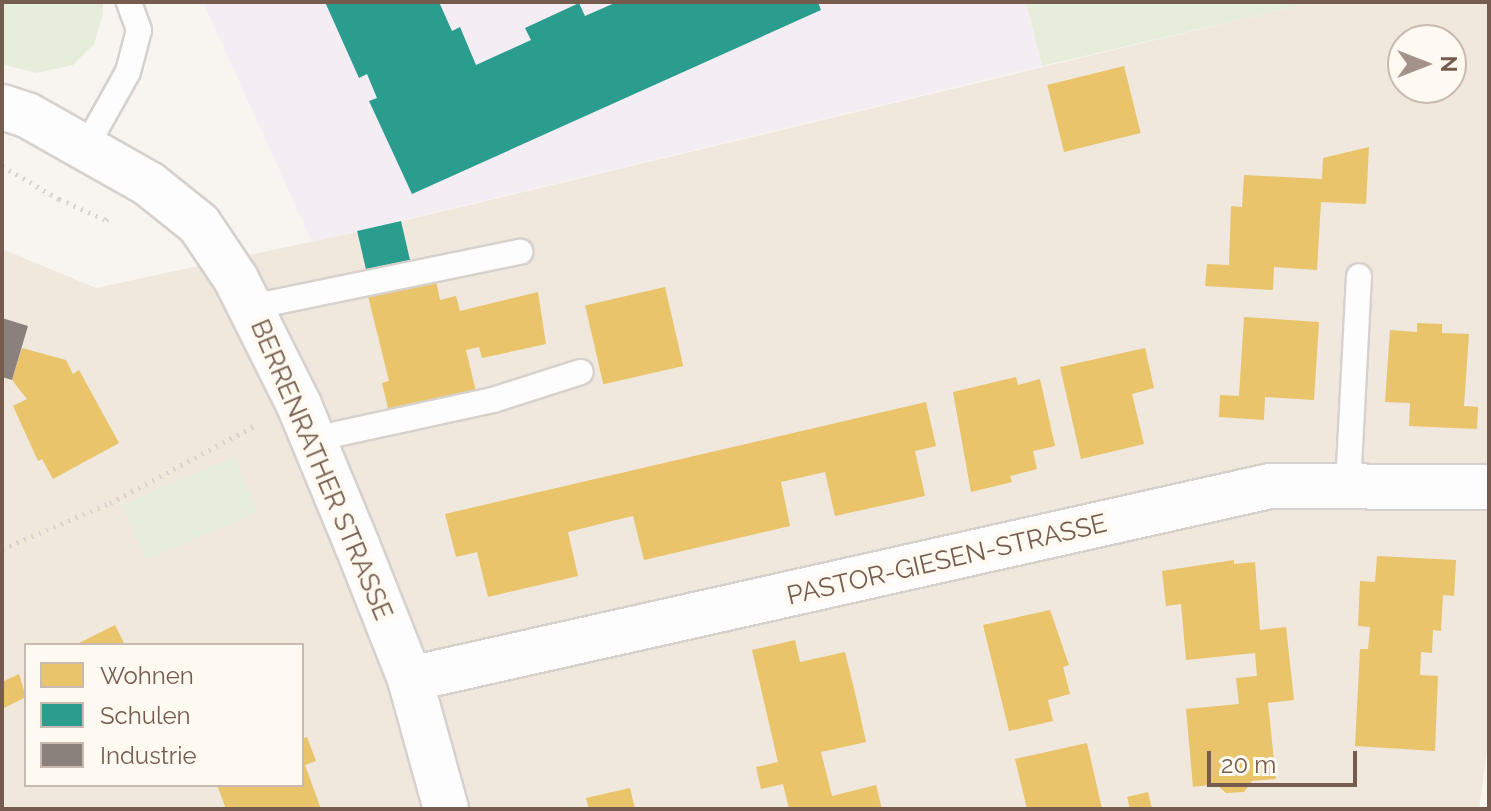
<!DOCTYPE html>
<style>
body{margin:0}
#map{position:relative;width:1491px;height:811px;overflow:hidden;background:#f8f4ef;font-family:Raleway,sans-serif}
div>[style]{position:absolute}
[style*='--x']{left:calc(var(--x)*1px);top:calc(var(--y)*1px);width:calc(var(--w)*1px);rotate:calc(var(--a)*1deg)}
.residential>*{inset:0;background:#f0e7dd}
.education>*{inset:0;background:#f5edf4}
.green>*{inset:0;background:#e6eedb;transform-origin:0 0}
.homes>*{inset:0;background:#e9c46a;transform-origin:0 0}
.schools>*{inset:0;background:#2a9d8f;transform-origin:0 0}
.industry>*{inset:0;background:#8a817c}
.path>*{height:5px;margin-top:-2.5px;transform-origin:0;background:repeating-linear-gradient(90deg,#dad3d0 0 2px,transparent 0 8px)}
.roads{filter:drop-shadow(2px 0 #d7d1cd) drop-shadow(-2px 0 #d7d1cd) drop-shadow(0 2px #d7d1cd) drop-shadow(0 -2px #d7d1cd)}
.service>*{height:24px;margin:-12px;padding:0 12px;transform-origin:12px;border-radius:12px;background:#fefdfd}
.minor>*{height:44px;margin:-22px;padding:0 22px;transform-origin:22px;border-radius:22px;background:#fefdfd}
span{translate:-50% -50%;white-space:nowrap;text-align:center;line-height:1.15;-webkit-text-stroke:8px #fef9f1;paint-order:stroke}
.street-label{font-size:26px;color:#765c4f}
.frame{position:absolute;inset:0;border:4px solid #765c4f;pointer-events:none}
.legend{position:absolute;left:24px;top:643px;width:280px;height:144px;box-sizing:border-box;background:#fef9f1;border:2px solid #c8bab0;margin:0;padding:10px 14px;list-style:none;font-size:24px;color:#765c4f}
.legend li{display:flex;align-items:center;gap:16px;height:40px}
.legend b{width:40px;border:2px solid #c8bab0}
.north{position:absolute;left:1387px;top:24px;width:80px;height:80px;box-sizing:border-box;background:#fef9f1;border:2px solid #c8bab0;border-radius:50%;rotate:90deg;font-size:22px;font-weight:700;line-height:32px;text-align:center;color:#765c4f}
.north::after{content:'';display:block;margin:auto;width:28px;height:36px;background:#a49187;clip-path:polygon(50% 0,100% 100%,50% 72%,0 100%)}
.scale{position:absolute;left:1207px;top:751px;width:150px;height:36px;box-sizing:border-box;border:4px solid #765c4f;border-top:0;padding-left:10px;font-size:24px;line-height:28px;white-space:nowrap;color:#765c4f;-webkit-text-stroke:6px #fef9f1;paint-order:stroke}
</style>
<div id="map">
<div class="residential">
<div style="clip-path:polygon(evenodd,1314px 2px,1489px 2px,1489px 736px,1479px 809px,2px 809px,2px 249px,96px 288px,357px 232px,1314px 2px,1403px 40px,1451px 40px,1451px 88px,1403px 88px,1403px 40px,1314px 2px,26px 645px,302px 645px,302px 785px,26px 785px,26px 645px)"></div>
</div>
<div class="education">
<div style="clip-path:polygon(203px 2px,1026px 2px,1042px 66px,312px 242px)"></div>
</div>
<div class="green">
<div style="clip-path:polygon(2px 2px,103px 2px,103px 15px,94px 44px,73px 65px,36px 73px,2px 64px)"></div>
<div style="clip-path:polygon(1026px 2px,1314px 2px,1042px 66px)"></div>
<div style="left:234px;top:457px;width:60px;height:121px;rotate:67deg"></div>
</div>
<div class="homes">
<div style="left:1124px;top:66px;width:69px;height:79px;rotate:76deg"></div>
<div style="clip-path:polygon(1369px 147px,1366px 204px,1321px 202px,1317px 270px,1274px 267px,1273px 290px,1205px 286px,1207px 264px,1229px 265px,1231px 206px,1242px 207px,1244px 175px,1322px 179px,1323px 158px)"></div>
<div style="clip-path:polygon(435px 276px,440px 300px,456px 296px,460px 311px,538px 292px,546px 344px,482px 358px,479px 347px,466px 350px,476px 392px,389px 412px,382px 383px,389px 381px,367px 292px)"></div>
<div style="left:665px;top:287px;width:81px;height:82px;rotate:77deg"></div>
<div style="clip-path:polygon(1244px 317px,1319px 322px,1314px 400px,1265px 397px,1264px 420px,1219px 417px,1220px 395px,1239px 396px)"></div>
<div style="clip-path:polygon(1417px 323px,1442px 324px,1442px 333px,1469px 334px,1464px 406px,1478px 407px,1477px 429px,1409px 426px,1410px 403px,1385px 402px,1390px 330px,1417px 332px)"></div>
<div style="clip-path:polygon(22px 348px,66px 360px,73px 374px,79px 370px,119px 443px,53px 479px,42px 459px,38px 461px,13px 406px,27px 399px,12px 380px)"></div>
<div style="clip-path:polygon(1145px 348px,1154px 388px,1132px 394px,1144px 444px,1081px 459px,1060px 367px)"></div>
<div style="clip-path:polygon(1016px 377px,1018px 385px,1040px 379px,1055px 446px,1033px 451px,1037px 469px,1010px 476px,1012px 482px,971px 492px,953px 392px)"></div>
<div style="clip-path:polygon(926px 402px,936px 446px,915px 451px,925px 496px,835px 516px,825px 472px,781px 482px,790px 526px,644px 560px,633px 516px,612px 521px,568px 532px,578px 576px,488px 597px,477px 552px,456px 557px,445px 514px)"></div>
<div style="clip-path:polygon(1377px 556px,1456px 560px,1454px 596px,1443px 595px,1441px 631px,1433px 630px,1432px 653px,1421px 652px,1420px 675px,1438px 676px,1435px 751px,1355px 746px,1360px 649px,1368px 649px,1370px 627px,1358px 626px,1360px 581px,1375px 582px)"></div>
<div style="clip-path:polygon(1234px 560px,1234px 564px,1255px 562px,1260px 630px,1286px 627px,1294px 700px,1268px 703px,1276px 779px,1252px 781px,1244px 792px,1226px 793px,1216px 784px,1193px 787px,1186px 709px,1239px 704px,1236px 678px,1257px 676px,1255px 653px,1186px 660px,1181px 604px,1166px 606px,1162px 571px)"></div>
<div style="clip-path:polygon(1050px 610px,1069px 665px,1063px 667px,1070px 694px,1048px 700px,1053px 721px,1009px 731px,983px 625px)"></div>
<div style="clip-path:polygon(115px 625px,125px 645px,75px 645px)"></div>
<div style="clip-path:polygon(795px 640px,800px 662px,845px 652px,856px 697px,866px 742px,821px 752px,832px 796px,876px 785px,882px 809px,789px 809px,783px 784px,761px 789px,756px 767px,778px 762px,752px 650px)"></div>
<div style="clip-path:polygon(19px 674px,26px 697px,2px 709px,2px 682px)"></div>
<div style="clip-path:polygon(307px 737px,316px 761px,305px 765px,321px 809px,226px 809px,217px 785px,302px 785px,302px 739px)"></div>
<div style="clip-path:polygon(1087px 743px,1102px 809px,1027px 809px,1015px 759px)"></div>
<div style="clip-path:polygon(630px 788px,635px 809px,589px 809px,586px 798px)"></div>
<div style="clip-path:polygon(1148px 792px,1152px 809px,1130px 809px,1127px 797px)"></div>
</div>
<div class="schools">
<div style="clip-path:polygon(325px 2px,439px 2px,452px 31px,460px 27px,476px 65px,531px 40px,525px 28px,579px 3px,585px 16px,617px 2px,818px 2px,821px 10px,412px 194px,369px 101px,377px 98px,367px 74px,359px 78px)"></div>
<div style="left:401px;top:221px;width:45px;height:45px;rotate:77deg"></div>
</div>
<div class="industry">
<div style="clip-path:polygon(2px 318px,28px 326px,12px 380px,2px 377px)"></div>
</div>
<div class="path">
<div style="--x:2;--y:166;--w:66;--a:30.1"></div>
<div style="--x:59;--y:199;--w:51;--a:24.1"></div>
<div style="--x:106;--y:220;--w:5;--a:-37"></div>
<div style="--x:2;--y:549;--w:117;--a:-23.1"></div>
<div style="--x:110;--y:503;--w:166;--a:-28.1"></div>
</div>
<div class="roads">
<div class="service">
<div style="--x:86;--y:147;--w:86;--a:-60.8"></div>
<div style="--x:128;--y:72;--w:43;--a:-75.3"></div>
<div style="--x:139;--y:30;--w:30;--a:-110"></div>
<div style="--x:251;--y:307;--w:275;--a:-11.6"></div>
<div style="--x:314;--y:439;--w:183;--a:-12.3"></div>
<div style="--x:493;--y:400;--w:92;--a:-17.7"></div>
<div style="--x:1348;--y:486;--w:210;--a:-87"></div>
</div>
<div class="minor">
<div style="--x:2;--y:107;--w:26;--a:18"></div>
<div style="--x:27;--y:115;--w:140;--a:29.5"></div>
<div style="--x:149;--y:184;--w:64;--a:38.7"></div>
<div style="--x:199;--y:224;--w:66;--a:56.1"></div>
<div style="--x:236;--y:279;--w:141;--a:63.4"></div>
<div style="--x:299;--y:405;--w:152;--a:67.5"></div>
<div style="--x:357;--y:545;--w:144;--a:68.4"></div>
<div style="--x:410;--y:679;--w:135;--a:74.5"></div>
<div style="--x:410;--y:679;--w:881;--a:-12.65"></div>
<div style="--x:1270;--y:486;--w:219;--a:0.3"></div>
</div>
</div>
<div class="street-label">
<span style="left:321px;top:470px;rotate:67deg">BERRENRATHER STRASSE</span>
<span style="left:947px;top:560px;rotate:-13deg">PASTOR-GIESEN-STRASSE</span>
</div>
<div class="frame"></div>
<ul class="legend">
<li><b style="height:22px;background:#e9c46a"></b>Wohnen</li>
<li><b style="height:22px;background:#2a9d8f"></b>Schulen</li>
<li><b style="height:22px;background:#8a817c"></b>Industrie</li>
</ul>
<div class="north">N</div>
<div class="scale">20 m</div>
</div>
